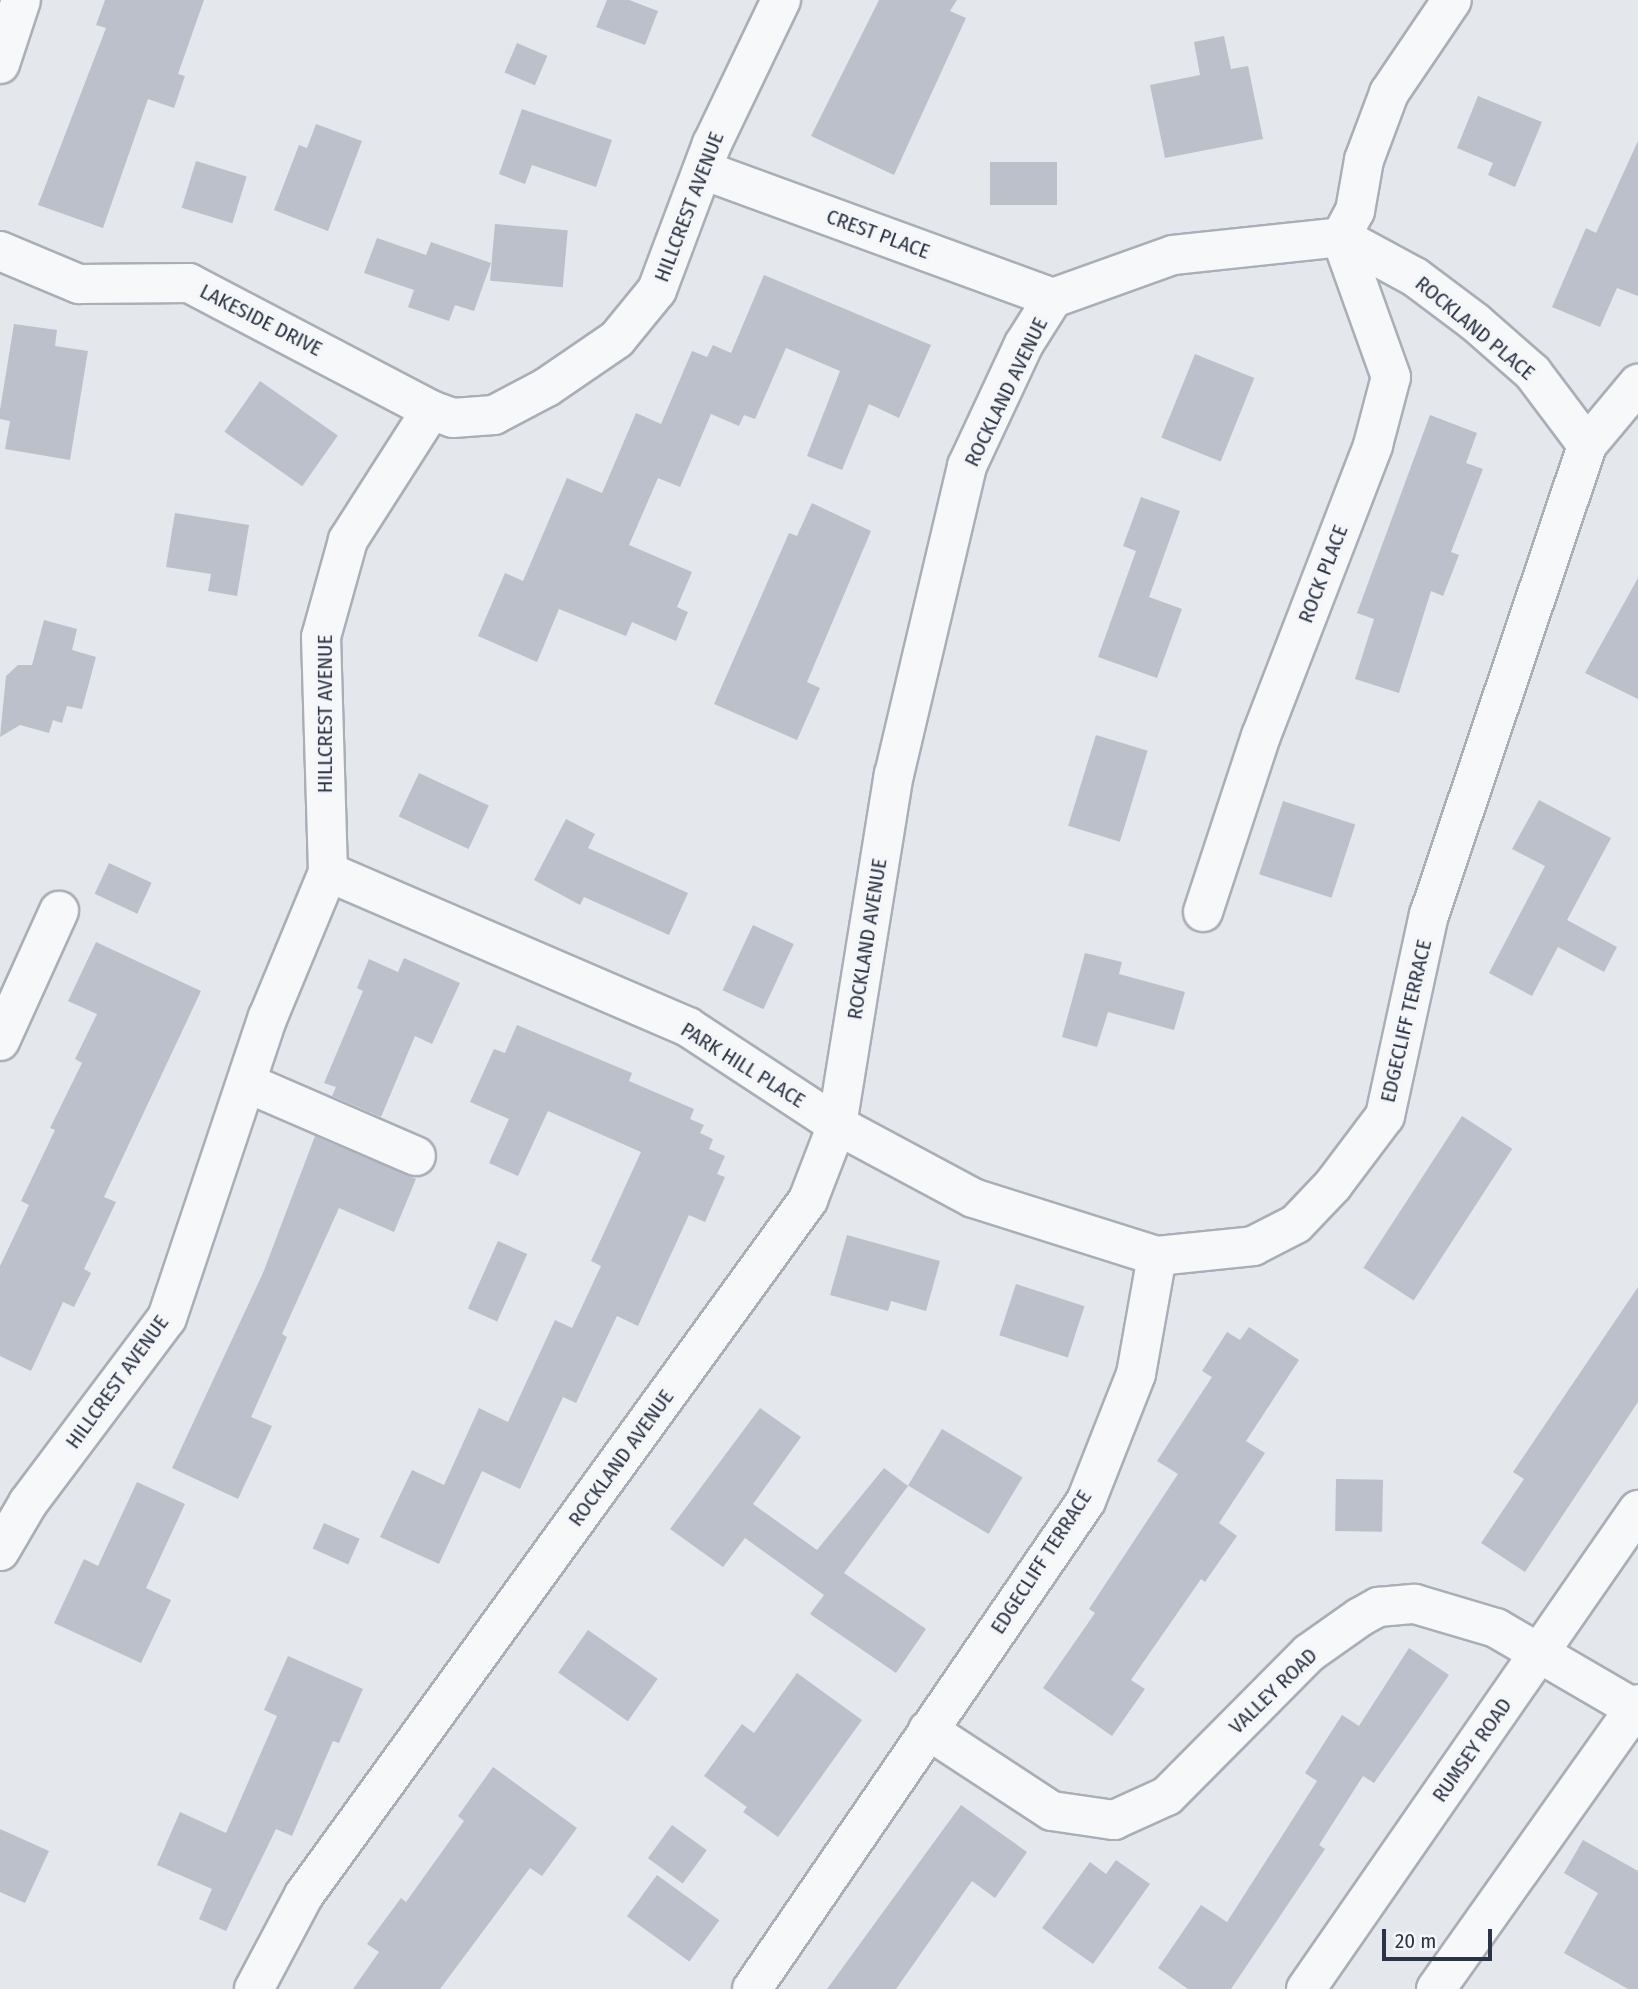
<!DOCTYPE html>
<style>
body{margin:0}
#map{position:relative;width:1638px;height:1989px;overflow:hidden;background:#e4e7ec;font-family:"Fira Sans Condensed",sans-serif}
div>[style]{position:absolute}
[style*='--x']{left:calc(var(--x)*1px);top:calc(var(--y)*1px);width:calc(var(--w)*1px);rotate:calc(var(--a)*1deg)}
.building>*{inset:0;background:#bbc0ca;transform-origin:0 0}
.roads{filter:drop-shadow(2px 0 #a9aeb7) drop-shadow(-2px 0 #a9aeb7) drop-shadow(0 2px #a9aeb7) drop-shadow(0 -2px #a9aeb7)}
.minor>*{height:38px;margin:-19px;padding:0 19px;transform-origin:19px;border-radius:19px;background:#f7f8fa}
span{translate:-50% -50%;white-space:nowrap;text-align:center;line-height:1.15;-webkit-text-stroke:7px #f4f6f9;paint-order:stroke}
.street-label{font-size:21px;color:#2b3445}
.scale{position:absolute;left:1382px;top:1929px;width:110px;height:32px;box-sizing:border-box;border:4px solid #2b3445;border-top:0;padding-left:9px;font-size:21px;line-height:24px;white-space:nowrap;color:#2b3445;-webkit-text-stroke:5px #f4f6f9;paint-order:stroke}
</style>
<div id="map">
<div class="building">
<div style="clip-path:polygon(105px 0,204px 0,178px 74px,185px 76px,174px 108px,148px 99px,103px 228px,38px 205px,106px 28px,96px 25px)"></div>
<div style="clip-path:polygon(607px 0,629px 0,658px 11px,645px 45px,596px 27px)"></div>
<div style="clip-path:polygon(879px 0,957px 0,950px 11px,966px 18px,894px 175px,811px 136px)"></div>
<div style="clip-path:polygon(1224px 36px,1231px 69px,1248px 66px,1263px 139px,1165px 158px,1150px 85px,1200px 75px,1194px 42px)"></div>
<div style="left:517px;top:43px;width:33px;height:32px;rotate:23deg"></div>
<div style="clip-path:polygon(1478px 96px,1542px 122px,1515px 187px,1488px 175px,1493px 163px,1457px 148px)"></div>
<div style="clip-path:polygon(522px 109px,612px 140px,596px 187px,532px 165px,525px 184px,499px 174px)"></div>
<div style="clip-path:polygon(316px 124px,362px 141px,328px 231px,274px 210px,299px 145px,307px 148px)"></div>
<div style="clip-path:polygon(1638px 141px,1638px 296px,1617px 288px,1600px 327px,1552px 307px,1586px 228px,1596px 233px)"></div>
<div style="left:196px;top:161px;width:53px;height:49px;rotate:17deg"></div>
<div style="left:990px;top:162px;width:67px;height:43px"></div>
<div style="left:495px;top:224px;width:73px;height:57px;rotate:5deg"></div>
<div style="clip-path:polygon(377px 238px,426px 255px,431px 242px,491px 263px,474px 311px,455px 305px,449px 321px,408px 307px,414px 290px,364px 273px)"></div>
<div style="clip-path:polygon(764px 275px,931px 345px,899px 418px,869px 404px,842px 470px,807px 456px,840px 371px,786px 348px,755px 419px,744px 415px,739px 426px,711px 414px,680px 487px,658px 478px,629px 545px,692px 572px,677px 607px,688px 612px,676px 641px,632px 622px,626px 636px,559px 609px,537px 662px,478px 636px,505px 573px,523px 581px,567px 478px,602px 493px,636px 413px,661px 424px,692px 351px,707px 357px,713px 345px,731px 353px)"></div>
<div style="clip-path:polygon(14px 324px,57px 330px,55px 346px,88px 351px,70px 460px,5px 449px,10px 421px,0 419px,0 410px)"></div>
<div style="left:1195px;top:354px;width:64px;height:90px;rotate:22deg"></div>
<div style="left:260px;top:381px;width:95px;height:62px;rotate:35deg"></div>
<div style="clip-path:polygon(1430px 415px,1477px 433px,1466px 463px,1483px 469px,1451px 552px,1459px 555px,1443px 596px,1431px 591px,1399px 693px,1355px 679px,1374px 619px,1357px 613px)"></div>
<div style="clip-path:polygon(1141px 497px,1180px 511px,1149px 597px,1182px 609px,1157px 678px,1098px 657px,1136px 551px,1123px 546px)"></div>
<div style="clip-path:polygon(812px 503px,871px 531px,807px 682px,820px 688px,797px 740px,714px 704px,789px 533px,797px 536px)"></div>
<div style="clip-path:polygon(175px 513px,249px 525px,237px 596px,208px 591px,211px 574px,166px 567px)"></div>
<div style="clip-path:polygon(1638px 578px,1638px 699px,1585px 673px)"></div>
<div style="clip-path:polygon(44px 620px,77px 629px,72px 650px,96px 657px,82px 709px,67px 706px,62px 723px,53px 720px,49px 733px,20px 725px,0 737px,6px 676px,18px 665px,32px 665px)"></div>
<div style="left:1096px;top:735px;width:54px;height:95px;rotate:17deg"></div>
<div style="left:419px;top:773px;width:77px;height:48px;rotate:25deg"></div>
<div style="clip-path:polygon(1539px 800px,1611px 838px,1567px 920px,1617px 947px,1604px 972px,1558px 947px,1532px 996px,1489px 973px,1545px 866px,1512px 849px)"></div>
<div style="left:1283px;top:801px;width:76px;height:77px;rotate:18deg"></div>
<div style="clip-path:polygon(566px 819px,595px 834px,588px 848px,688px 893px,669px 935px,584px 897px,580px 905px,534px 880px)"></div>
<div style="left:109px;top:863px;width:47px;height:34px;rotate:25deg"></div>
<div style="left:753px;top:925px;width:45px;height:72px;rotate:25deg"></div>
<div style="clip-path:polygon(96px 942px,201px 991px,104px 1197px,116px 1202px,84px 1269px,91px 1273px,74px 1307px,63px 1302px,31px 1371px,0 1356px,0 1266px,29px 1205px,21px 1201px,55px 1130px,50px 1128px,82px 1063px,75px 1059px,97px 1014px,68px 1001px)"></div>
<div style="clip-path:polygon(1085px 953px,1122px 962px,1119px 974px,1185px 992px,1174px 1030px,1108px 1012px,1097px 1047px,1062px 1037px)"></div>
<div style="clip-path:polygon(404px 958px,460px 983px,432px 1044px,415px 1036px,381px 1117px,332px 1096px,336px 1087px,324px 1083px,363px 991px,357px 988px,369px 959px,398px 972px)"></div>
<div style="clip-path:polygon(517px 1025px,632px 1073px,629px 1081px,694px 1109px,690px 1119px,704px 1125px,700px 1133px,713px 1139px,709px 1149px,725px 1156px,717px 1174px,725px 1177px,705px 1222px,689px 1215px,638px 1326px,617px 1316px,576px 1403px,563px 1397px,520px 1489px,482px 1471px,439px 1564px,380px 1537px,412px 1470px,444px 1485px,479px 1408px,508px 1422px,555px 1320px,572px 1328px,601px 1266px,591px 1261px,641px 1152px,548px 1111px,518px 1176px,489px 1163px,509px 1119px,470px 1102px,494px 1049px,505px 1053px)"></div>
<div style="left:1462px;top:1116px;width:60px;height:181px;rotate:33deg"></div>
<div style="clip-path:polygon(315px 1136px,416px 1179px,394px 1232px,339px 1208px,282px 1334px,287px 1337px,251px 1417px,272px 1426px,238px 1499px,172px 1468px,263px 1273px)"></div>
<div style="clip-path:polygon(847px 1235px,940px 1261px,926px 1311px,891px 1301px,888px 1311px,830px 1295px)"></div>
<div style="left:498px;top:1241px;width:32px;height:74px;rotate:24deg"></div>
<div style="left:1016px;top:1284px;width:72px;height:54px;rotate:18deg"></div>
<div style="clip-path:polygon(1638px 1287px,1638px 1402px,1525px 1572px,1481px 1543px,1524px 1479px,1513px 1472px)"></div>
<div style="clip-path:polygon(1249px 1327px,1299px 1360px,1246px 1441px,1265px 1453px,1219px 1523px,1237px 1536px,1205px 1582px,1201px 1579px,1131px 1680px,1145px 1689px,1112px 1736px,1043px 1688px,1095px 1613px,1089px 1609px,1178px 1474px,1157px 1461px,1212px 1377px,1202px 1371px,1227px 1332px,1240px 1340px)"></div>
<div style="clip-path:polygon(760px 1408px,801px 1437px,753px 1504px,817px 1550px,884px 1468px,908px 1486px,844px 1573px,926px 1629px,896px 1673px,810px 1614px,824px 1595px,745px 1538px,723px 1567px,670px 1529px)"></div>
<div style="left:942px;top:1429px;width:94px;height:66px;rotate:31deg"></div>
<div style="left:1336px;top:1479px;width:47px;height:52px;rotate:1deg"></div>
<div style="clip-path:polygon(137px 1482px,185px 1504px,146px 1588px,171px 1600px,141px 1663px,54px 1623px,84px 1559px,98px 1566px)"></div>
<div style="left:324px;top:1523px;width:39px;height:28px;rotate:24deg"></div>
<div style="left:588px;top:1630px;width:85px;height:52px;rotate:35deg"></div>
<div style="clip-path:polygon(1409px 1648px,1449px 1675px,1374px 1783px,1363px 1776px,1319px 1845px,1325px 1849px,1231px 1989px,1188px 1989px,1158px 1968px,1201px 1905px,1227px 1922px,1317px 1781px,1305px 1773px,1342px 1715px,1359px 1726px)"></div>
<div style="clip-path:polygon(288px 1656px,363px 1689px,339px 1743px,333px 1741px,292px 1836px,276px 1829px,226px 1931px,199px 1919px,212px 1889px,157px 1865px,180px 1812px,226px 1833px,277px 1716px,264px 1710px)"></div>
<div style="clip-path:polygon(797px 1673px,862px 1720px,778px 1837px,743px 1812px,747px 1807px,704px 1776px,742px 1724px,754px 1733px)"></div>
<div style="clip-path:polygon(493px 1767px,577px 1828px,542px 1876px,530px 1868px,440px 1989px,353px 1989px,379px 1952px,367px 1944px,401px 1898px,406px 1902px,464px 1821px,458px 1816px)"></div>
<div style="clip-path:polygon(961px 1805px,1027px 1852px,995px 1898px,972px 1881px,896px 1989px,827px 1989px)"></div>
<div style="left:672px;top:1825px;width:43px;height:41px;rotate:36deg"></div>
<div style="clip-path:polygon(0 1829px,49px 1851px,25px 1903px,0 1892px)"></div>
<div style="clip-path:polygon(1583px 1840px,1638px 1871px,1638px 1989px,1628px 1989px,1564px 1953px,1598px 1893px,1564px 1873px)"></div>
<div style="clip-path:polygon(1116px 1860px,1150px 1884px,1093px 1964px,1042px 1928px,1090px 1862px,1106px 1874px)"></div>
<div style="left:657px;top:1875px;width:77px;height:51px;rotate:36deg"></div>
</div>
<div class="roads">
<div class="minor">
<div style="--x:0;--y:64;--w:67;--a:-71.8"></div>
<div style="--x:703;--y:170;--w:373;--a:20.1"></div>
<div style="--x:1341;--y:237;--w:84;--a:28.4"></div>
<div style="--x:1415;--y:277;--w:75;--a:36.9"></div>
<div style="--x:1475;--y:322;--w:77;--a:41.3"></div>
<div style="--x:1533;--y:373;--w:90;--a:53.1"></div>
<div style="--x:1341;--y:237;--w:30;--a:-62"></div>
<div style="--x:1355;--y:211;--w:52;--a:-80"></div>
<div style="--x:1364;--y:160;--w:72;--a:-69.5"></div>
<div style="--x:1389;--y:93;--w:112;--a:-55.9"></div>
<div style="--x:0;--y:251;--w:86;--a:22.7"></div>
<div style="--x:79;--y:284;--w:110;--a:-0.5"></div>
<div style="--x:189;--y:283;--w:273;--a:27.7"></div>
<div style="--x:431;--y:410;--w:23;--a:20"></div>
<div style="--x:453;--y:418;--w:41;--a:-4.2"></div>
<div style="--x:494;--y:415;--w:60;--a:-27.8"></div>
<div style="--x:547;--y:387;--w:85;--a:-34.4"></div>
<div style="--x:617;--y:339;--w:63;--a:-50.8"></div>
<div style="--x:657;--y:290;--w:156;--a:-69.4"></div>
<div style="--x:712;--y:144;--w:160;--a:-64.4"></div>
<div style="--x:328;--y:872;--w:392;--a:23.3"></div>
<div style="--x:688;--y:1027;--w:178;--a:33.3"></div>
<div style="--x:837;--y:1125;--w:154;--a:28.2"></div>
<div style="--x:973;--y:1198;--w:193;--a:17.5"></div>
<div style="--x:1157;--y:1256;--w:97;--a:-5.9"></div>
<div style="--x:1253;--y:1246;--w:48;--a:-27.1"></div>
<div style="--x:1296;--y:1224;--w:54;--a:-46.5"></div>
<div style="--x:1333;--y:1185;--w:86;--a:-53"></div>
<div style="--x:1385;--y:1116;--w:206;--a:-77.7"></div>
<div style="--x:1429;--y:915;--w:496;--a:-71.4"></div>
<div style="--x:1587;--y:445;--w:80;--a:-50.1"></div>
<div style="--x:1203;--y:912;--w:185;--a:-71.8"></div>
<div style="--x:1261;--y:736;--w:312;--a:-68.9"></div>
<div style="--x:1373;--y:445;--w:70;--a:-75.2"></div>
<div style="--x:1391;--y:377;--w:149;--a:-109.7"></div>
<div style="--x:0;--y:1041;--w:143;--a:-65.6"></div>
<div style="--x:247;--y:1083;--w:184;--a:23.4"></div>
<div style="--x:0;--y:1551;--w:56;--a:-59.7"></div>
<div style="--x:28;--y:1503;--w:231;--a:-53.1"></div>
<div style="--x:167;--y:1318;--w:317;--a:-71.5"></div>
<div style="--x:268;--y:1017;--w:157;--a:-67.5"></div>
<div style="--x:328;--y:872;--w:235;--a:-91.7"></div>
<div style="--x:321;--y:637;--w:101;--a:-74.4"></div>
<div style="--x:348;--y:540;--w:154;--a:-57.4"></div>
<div style="--x:928;--y:1730;--w:148;--a:33.2"></div>
<div style="--x:1052;--y:1811;--w:63;--a:8.3"></div>
<div style="--x:1114;--y:1820;--w:58;--a:-24.4"></div>
<div style="--x:1167;--y:1796;--w:202;--a:-45.2"></div>
<div style="--x:1309;--y:1653;--w:62;--a:-35.2"></div>
<div style="--x:1360;--y:1617;--w:21;--a:-29"></div>
<div style="--x:1378;--y:1607;--w:37;--a:-5"></div>
<div style="--x:1415;--y:1604;--w:84;--a:16.5"></div>
<div style="--x:1496;--y:1628;--w:161;--a:30.2"></div>
<div style="--x:254;--y:1989;--w:106;--a:-62"></div>
<div style="--x:304;--y:1895;--w:859;--a:-54.05"></div>
<div style="--x:808;--y:1200;--w:80;--a:-68.9"></div>
<div style="--x:837;--y:1125;--w:355;--a:-80.8"></div>
<div style="--x:894;--y:775;--w:318;--a:-76.7"></div>
<div style="--x:967;--y:466;--w:135;--a:-65"></div>
<div style="--x:1024;--y:344;--w:54;--a:-57.8"></div>
<div style="--x:1053;--y:298;--w:127;--a:-19.7"></div>
<div style="--x:1173;--y:255;--w:169;--a:-6.1"></div>
<div style="--x:752;--y:1989;--w:591;--a:-55.61"></div>
<div style="--x:1086;--y:1501;--w:136;--a:-68.5"></div>
<div style="--x:1136;--y:1374;--w:120;--a:-79.9"></div>
<div style="--x:1306;--y:1989;--w:583;--a:-55.27"></div>
<div style="--x:1436;--y:1989;--w:349;--a:-54.7"></div>
</div>
</div>
<div class="street-label">
<span style="left:689px;top:207px;rotate:-69deg">HILLCREST AVENUE</span>
<span style="left:878px;top:234px;rotate:20deg">CREST PLACE</span>
<span style="left:261px;top:320px;rotate:27deg">LAKESIDE DRIVE</span>
<span style="left:1475px;top:328px;rotate:40deg">ROCKLAND PLACE</span>
<span style="left:1006px;top:392px;rotate:-64deg">ROCKLAND AVENUE</span>
<span style="left:1323px;top:574px;rotate:-69deg">ROCK PLACE</span>
<span style="left:325px;top:714px;rotate:-90deg">HILLCREST AVENUE</span>
<span style="left:867px;top:939px;rotate:-81deg">ROCKLAND AVENUE</span>
<span style="left:1406px;top:1021px;rotate:-77deg">EDGECLIFF TERRACE</span>
<span style="left:743px;top:1065px;rotate:32deg">PARK HILL PLACE</span>
<span style="left:117px;top:1382px;rotate:-54deg">HILLCREST AVENUE</span>
<span style="left:621px;top:1458px;rotate:-54deg">ROCKLAND AVENUE</span>
<span style="left:1041px;top:1562px;rotate:-57deg">EDGECLIFF TERRACE</span>
<span style="left:1273px;top:1691px;rotate:-44deg">VALLEY ROAD</span>
<span style="left:1472px;top:1750px;rotate:-55deg">RUMSEY ROAD</span>
</div>
<div class="scale">20 m</div>
</div>
